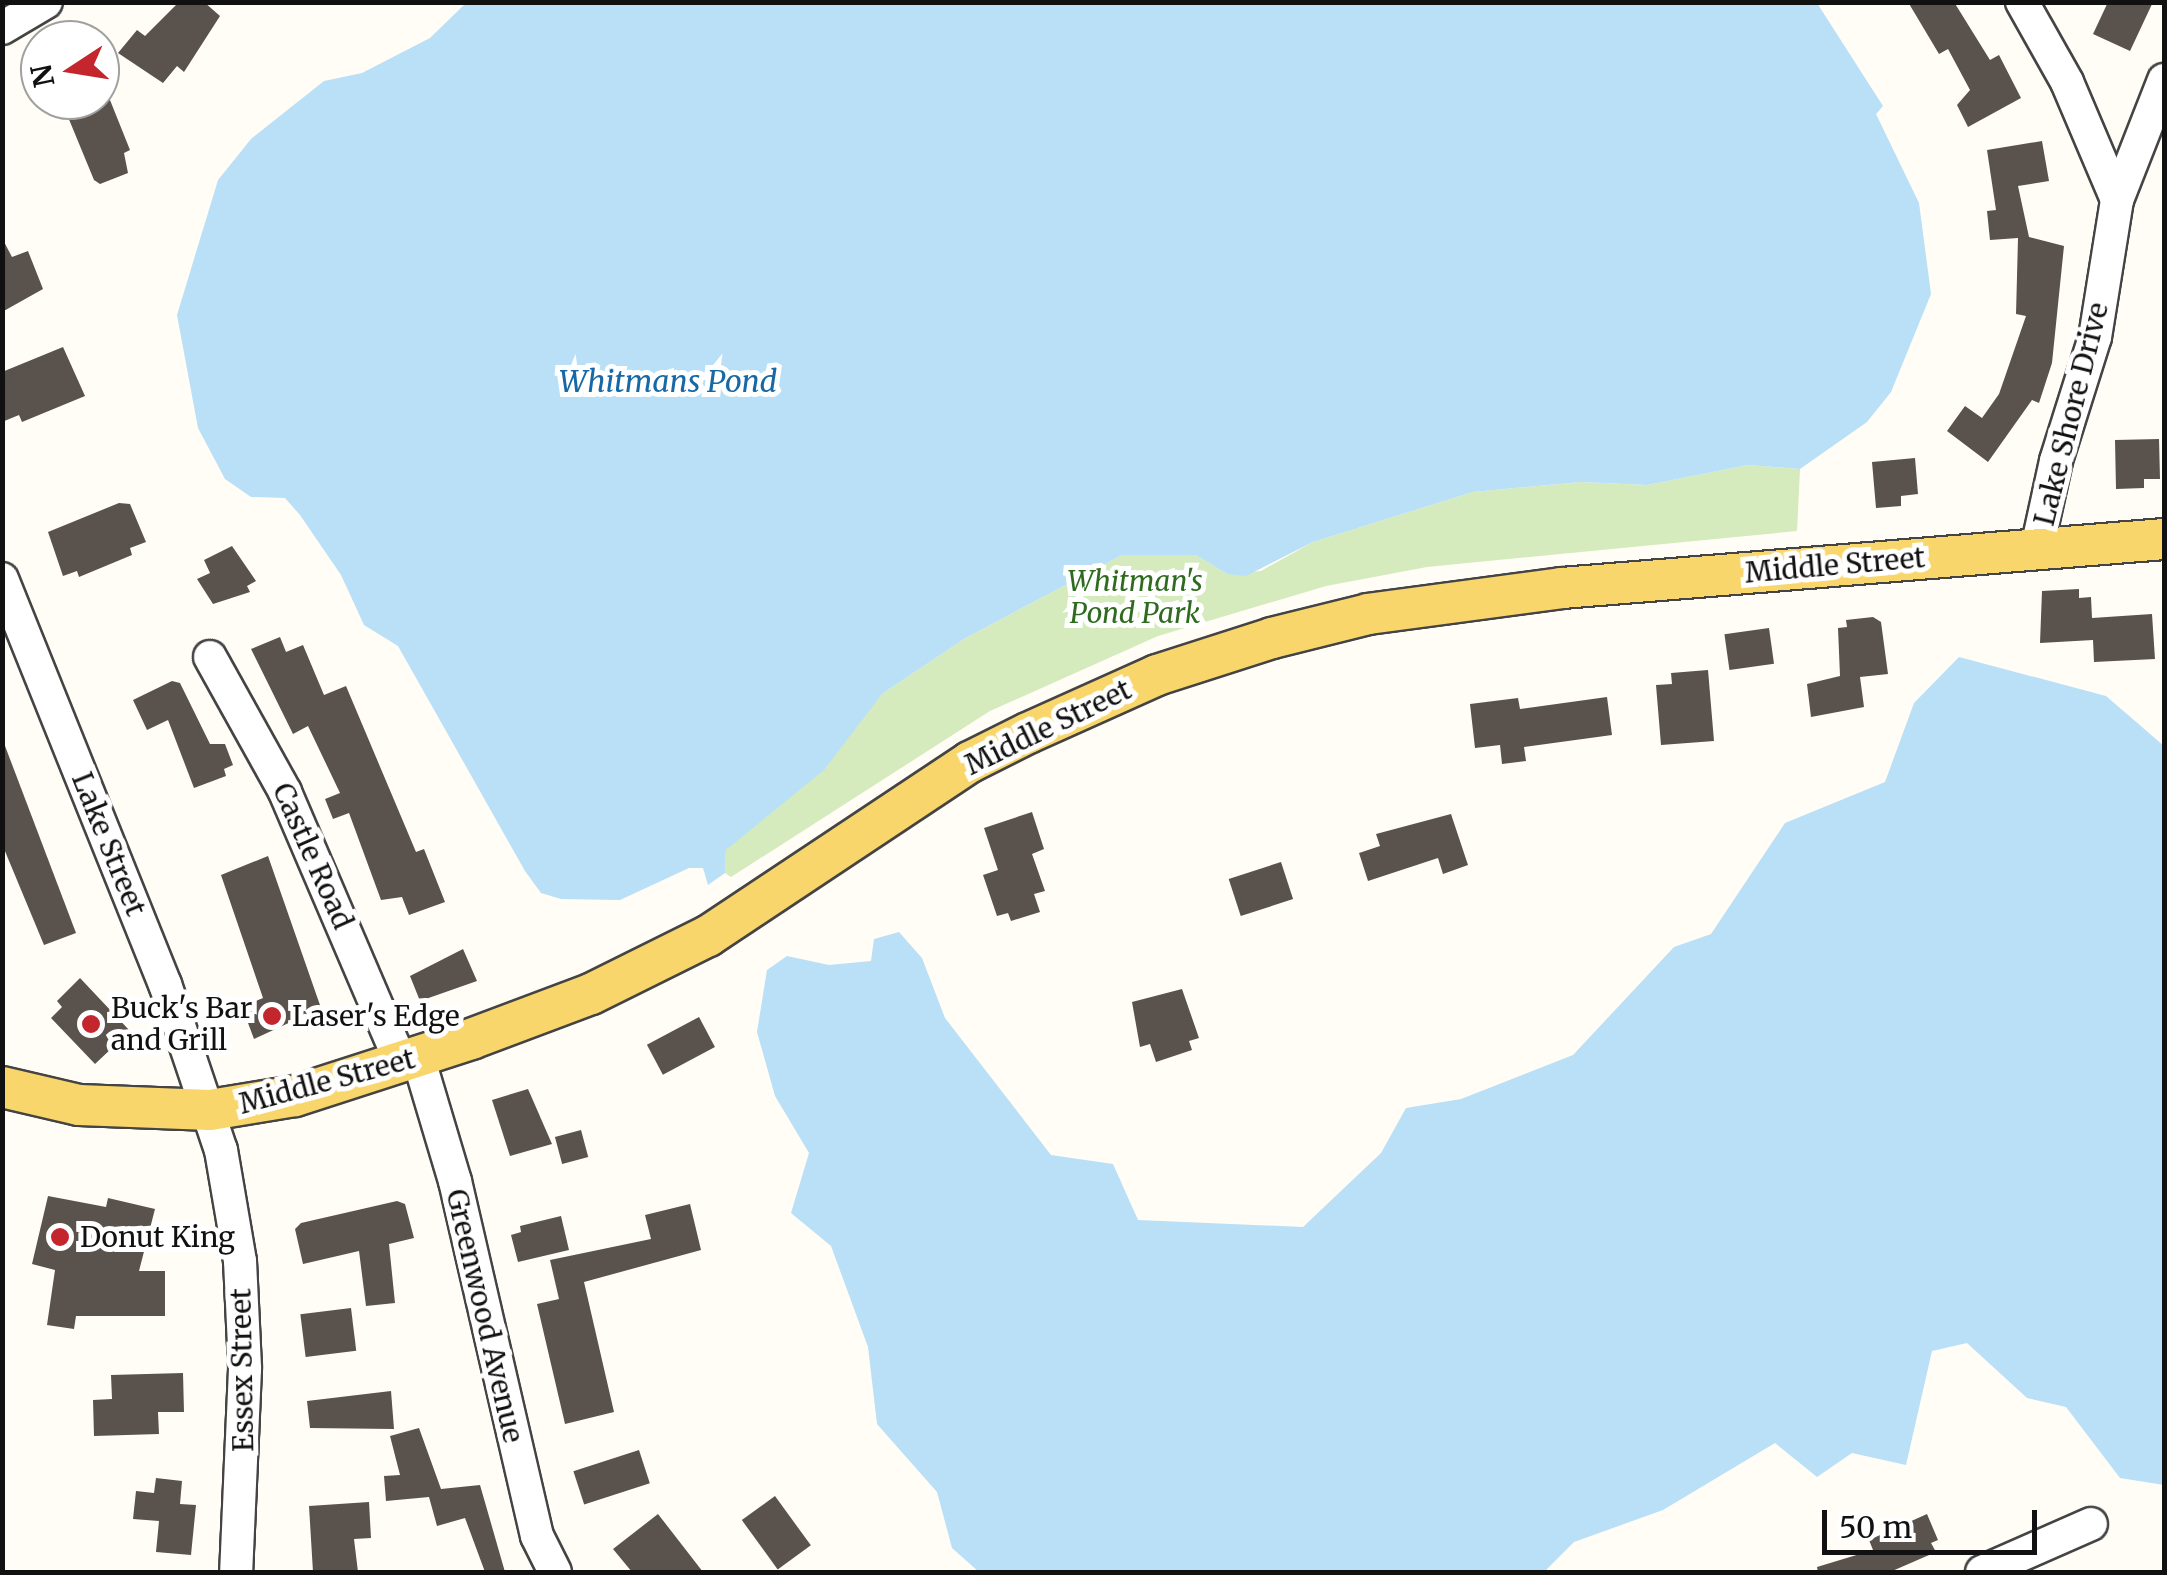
<!DOCTYPE html>
<style>
body{margin:0}
#map{position:relative;width:2167px;height:1575px;overflow:hidden;background:#fffdf5;font-family:Merriweather,serif}
div>[style]{position:absolute}
[style*='--x']{left:calc(var(--x)*1px);top:calc(var(--y)*1px);width:calc(var(--w)*1px);rotate:calc(var(--a)*1deg)}
.green>*{inset:0;background:#d5ebbd}
.water>*{inset:0;background:#b9e0f7}
.building>*{inset:0;background:#5a524d;transform-origin:0 0}
.roads{filter:drop-shadow(2px 0 #444) drop-shadow(-2px 0 #444) drop-shadow(0 2px #444) drop-shadow(0 -2px #444)}
.minor>*{height:32px;margin:-16px;padding:0 16px;transform-origin:16px;border-radius:16px;background:#fff}
.major>*{height:40px;margin:-20px;padding:0 20px;transform-origin:20px;border-radius:20px;background:#f9d66b}
.dots>*{width:28px;height:28px;translate:-50% -50%;box-sizing:border-box;border:5px solid #fff;border-radius:50%}
span{translate:-50% -50%;white-space:nowrap;text-align:center;line-height:1.15;-webkit-text-stroke:10px #fff;paint-order:stroke}
.street-label{font-size:28px;color:#111}
.park-label{font-size:28px;color:#2f6b1f;font-style:italic}
.poi-label{font-size:28px;color:#111}
.left{translate:0 -50%;text-align:left}
.water-label{font-size:30px;color:#1768a6;font-style:italic}
.frame{position:absolute;inset:0;border:5px solid #111;pointer-events:none}
.north{position:absolute;left:20px;top:20px;width:100px;height:100px;box-sizing:border-box;background:#fff;border:2px solid #a0a0a0;border-radius:50%;rotate:258deg;font-size:28px;font-weight:700;line-height:40px;text-align:center;color:#111}
.north::after{content:'';display:block;margin:auto;width:35px;height:45px;background:#c4262e;clip-path:polygon(50% 0,100% 100%,50% 72%,0 100%)}
.scale{position:absolute;left:1822px;top:1510px;width:215px;height:45px;box-sizing:border-box;border:5px solid #111;border-top:0;padding-left:12px;font-size:30px;line-height:35px;white-space:nowrap;color:#111;-webkit-text-stroke:8px #fff;paint-order:stroke}
</style>
<div id="map">
<div class="green">
<div style="clip-path:polygon(1748px 465px,1800px 469px,1797px 531px,1427px 567px,1326px 586px,1158px 636px,990px 711px,731px 877px,725px 873px,726px 850px,882px 694px,964px 639px,1122px 555px,1157px 550px,1196px 555px,1227px 574px,1261px 571px,1313px 542px,1473px 492px,1581px 482px,1647px 485px)"></div>
</div>
<div class="water">
<div style="clip-path:polygon(466px 3px,1817px 3px,1883px 106px,1876px 114px,1919px 203px,1931px 294px,1891px 392px,1867px 422px,1800px 469px,1748px 465px,1647px 485px,1581px 482px,1473px 492px,1313px 542px,1246px 576px,1227px 574px,1196px 555px,1122px 555px,964px 639px,882px 694px,824px 770px,726px 850px,725px 873px,708px 885px,703px 868px,689px 868px,620px 900px,561px 899px,541px 893px,525px 871px,398px 646px,364px 625px,341px 575px,300px 515px,285px 498px,251px 497px,225px 479px,198px 428px,177px 315px,218px 180px,251px 139px,324px 81px,362px 73px,430px 38px)"></div>
<div style="clip-path:polygon(1959px 657px,2106px 696px,2164px 746px,2164px 1485px,2120px 1478px,2066px 1407px,2027px 1398px,1967px 1343px,1932px 1351px,1906px 1465px,1852px 1453px,1817px 1477px,1775px 1443px,1663px 1510px,1574px 1542px,1544px 1572px,979px 1572px,952px 1548px,937px 1492px,877px 1424px,868px 1347px,831px 1246px,791px 1213px,809px 1153px,775px 1096px,757px 1032px,767px 970px,787px 956px,829px 965px,871px 961px,874px 939px,899px 932px,922px 958px,945px 1018px,1051px 1155px,1113px 1164px,1138px 1220px,1303px 1227px,1381px 1153px,1406px 1108px,1461px 1099px,1573px 1055px,1674px 947px,1711px 934px,1785px 823px,1885px 782px,1914px 703px)"></div>
</div>
<div class="building">
<div style="clip-path:polygon(179px 2px,204px 2px,220px 16px,184px 72px,177px 66px,163px 83px,118px 53px,137px 30px,145px 36px)"></div>
<div style="clip-path:polygon(1908px 2px,1954px 2px,1990px 60px,1999px 55px,2021px 98px,1968px 127px,1957px 105px,1970px 90px,1948px 49px,1939px 54px)"></div>
<div style="clip-path:polygon(2108px 2px,2153px 2px,2130px 51px,2093px 34px)"></div>
<div style="clip-path:polygon(61px 100px,110px 100px,130px 150px,124px 153px,128px 173px,100px 184px,94px 180px)"></div>
<div style="clip-path:polygon(2042px 141px,2049px 181px,2018px 186px,2029px 237px,2064px 246px,2052px 363px,2039px 403px,2032px 400px,1988px 462px,1947px 431px,1965px 406px,1982px 418px,1999px 394px,2026px 316px,2016px 314px,2018px 238px,1990px 240px,1987px 211px,1996px 210px,1987px 150px)"></div>
<div style="clip-path:polygon(2px 238px,12px 257px,28px 251px,43px 289px,2px 312px)"></div>
<div style="clip-path:polygon(63px 347px,85px 396px,22px 422px,19px 415px,2px 422px,2px 372px)"></div>
<div style="clip-path:polygon(2159px 439px,2160px 479px,2144px 479px,2144px 488px,2116px 489px,2115px 440px)"></div>
<div style="clip-path:polygon(1915px 458px,1918px 494px,1901px 496px,1901px 506px,1876px 508px,1872px 462px)"></div>
<div style="clip-path:polygon(119px 503px,130px 504px,146px 542px,130px 548px,132px 555px,79px 577px,77px 571px,63px 576px,48px 532px)"></div>
<div style="clip-path:polygon(232px 546px,256px 581px,247px 586px,250px 592px,213px 604px,197px 579px,210px 573px,204px 560px)"></div>
<div style="clip-path:polygon(2079px 589px,2079px 598px,2091px 597px,2092px 618px,2152px 614px,2155px 659px,2094px 662px,2093px 640px,2040px 643px,2042px 591px)"></div>
<div style="clip-path:polygon(1873px 617px,1881px 622px,1888px 674px,1860px 677px,1864px 707px,1811px 717px,1807px 684px,1840px 676px,1838px 628px,1847px 627px,1846px 620px)"></div>
<div style="left:1769px;top:628px;width:36px;height:45px;rotate:82deg"></div>
<div style="clip-path:polygon(280px 637px,286px 652px,303px 645px,324px 695px,346px 686px,416px 852px,424px 849px,445px 902px,409px 915px,402px 897px,381px 900px,349px 813px,333px 819px,325px 799px,340px 793px,308px 726px,293px 734px,251px 649px)"></div>
<div style="clip-path:polygon(1708px 670px,1714px 741px,1661px 745px,1656px 685px,1672px 684px,1671px 673px)"></div>
<div style="clip-path:polygon(172px 681px,180px 683px,210px 744px,225px 744px,233px 765px,224px 769px,226px 776px,194px 788px,168px 720px,147px 730px,133px 700px)"></div>
<div style="clip-path:polygon(1607px 697px,1612px 735px,1524px 747px,1526px 761px,1502px 764px,1500px 745px,1475px 748px,1470px 704px,1518px 698px,1520px 709px)"></div>
<div style="clip-path:polygon(2px 738px,76px 933px,44px 945px,2px 844px)"></div>
<div style="clip-path:polygon(1032px 812px,1044px 849px,1032px 854px,1045px 891px,1034px 894px,1040px 912px,1011px 921px,1008px 913px,997px 916px,983px 875px,998px 870px,984px 828px)"></div>
<div style="clip-path:polygon(1451px 814px,1468px 865px,1443px 874px,1438px 858px,1368px 881px,1359px 853px,1380px 846px,1376px 834px)"></div>
<div style="clip-path:polygon(268px 856px,321px 1008px,254px 1039px,242px 1007px,263px 998px,221px 875px)"></div>
<div style="left:1281px;top:862px;width:39px;height:55px;rotate:72deg"></div>
<div style="clip-path:polygon(463px 949px,477px 981px,420px 1001px,410px 976px)"></div>
<div style="clip-path:polygon(80px 978px,130px 1031px,95px 1064px,51px 1018px,62px 1007px,57px 1001px)"></div>
<div style="clip-path:polygon(1182px 989px,1199px 1038px,1189px 1041px,1192px 1050px,1156px 1062px,1150px 1044px,1140px 1047px,1132px 1002px)"></div>
<div style="left:699px;top:1017px;width:34px;height:59px;rotate:62deg"></div>
<div style="clip-path:polygon(528px 1089px,552px 1144px,510px 1156px,492px 1100px)"></div>
<div style="left:581px;top:1130px;width:28px;height:27px;rotate:75deg"></div>
<div style="clip-path:polygon(48px 1196px,106px 1207px,108px 1198px,155px 1209px,139px 1271px,165px 1271px,165px 1316px,76px 1316px,74px 1329px,47px 1325px,55px 1270px,32px 1264px)"></div>
<div style="clip-path:polygon(397px 1201px,405px 1204px,414px 1238px,389px 1244px,395px 1303px,366px 1306px,359px 1251px,303px 1264px,295px 1229px,301px 1223px)"></div>
<div style="clip-path:polygon(690px 1204px,701px 1250px,584px 1282px,614px 1412px,565px 1424px,537px 1304px,559px 1299px,550px 1260px,651px 1239px,645px 1215px)"></div>
<div style="clip-path:polygon(561px 1216px,569px 1250px,518px 1262px,511px 1235px,521px 1232px,520px 1226px)"></div>
<div style="left:351px;top:1308px;width:43px;height:51px;rotate:83deg"></div>
<div style="clip-path:polygon(183px 1373px,184px 1412px,158px 1412px,159px 1434px,94px 1436px,93px 1400px,112px 1399px,111px 1375px)"></div>
<div style="clip-path:polygon(391px 1391px,394px 1429px,310px 1428px,307px 1401px)"></div>
<div style="clip-path:polygon(419px 1428px,441px 1489px,480px 1485px,505px 1572px,485px 1572px,465px 1518px,437px 1526px,429px 1497px,386px 1501px,384px 1476px,400px 1475px,390px 1436px)"></div>
<div style="left:639px;top:1450px;width:35px;height:69px;rotate:72deg"></div>
<div style="clip-path:polygon(156px 1478px,182px 1481px,180px 1504px,196px 1505px,191px 1555px,156px 1552px,159px 1521px,133px 1519px,136px 1491px,154px 1493px)"></div>
<div style="left:775px;top:1496px;width:61px;height:41px;rotate:54deg"></div>
<div style="clip-path:polygon(369px 1502px,371px 1538px,354px 1539px,358px 1572px,313px 1572px,309px 1506px)"></div>
<div style="clip-path:polygon(658px 1514px,703px 1572px,632px 1572px,613px 1549px)"></div>
<div style="clip-path:polygon(1927px 1514px,1938px 1540px,1931px 1543px,1936px 1552px,1890px 1572px,1818px 1572px,1817px 1567px,1873px 1550px,1869px 1540px)"></div>
</div>
<div class="roads">
<div class="minor">
<div style="--x:2022;--y:2;--w:92;--a:60.6"></div>
<div style="--x:2067;--y:82;--w:128;--a:67"></div>
<div style="--x:2117;--y:200;--w:139;--a:99.1"></div>
<div style="--x:2095;--y:337;--w:130;--a:107.5"></div>
<div style="--x:2056;--y:461;--w:89;--a:102.3"></div>
<div style="--x:2;--y:28;--w:51;--a:-30.6"></div>
<div style="--x:2117;--y:200;--w:129;--a:-68.6"></div>
<div style="--x:2;--y:579;--w:437;--a:68.1"></div>
<div style="--x:165;--y:984;--w:175;--a:71.4"></div>
<div style="--x:221;--y:1150;--w:113;--a:80.3"></div>
<div style="--x:240;--y:1261;--w:108;--a:87.3"></div>
<div style="--x:245;--y:1369;--w:203;--a:92.5"></div>
<div style="--x:210;--y:657;--w:154;--a:60.9"></div>
<div style="--x:285;--y:792;--w:295;--a:66.8"></div>
<div style="--x:418;--y:1057;--w:129;--a:73.4"></div>
<div style="--x:455;--y:1181;--w:364;--a:77"></div>
<div style="--x:537;--y:1536;--w:40;--a:63.4"></div>
<div style="--x:1982;--y:1572;--w:119;--a:-23.8"></div>
</div>
<div class="major">
<div style="--x:2;--y:1087;--w:79;--a:13.2"></div>
<div style="--x:79;--y:1105;--w:131;--a:2.2"></div>
<div style="--x:210;--y:1110;--w:86;--a:-9.4"></div>
<div style="--x:295;--y:1096;--w:185;--a:-17.9"></div>
<div style="--x:471;--y:1039;--w:128;--a:-20.6"></div>
<div style="--x:591;--y:994;--w:131;--a:-26.4"></div>
<div style="--x:708;--y:936;--w:315;--a:-33.6"></div>
<div style="--x:970;--y:762;--w:65;--a:-26.6"></div>
<div style="--x:1028;--y:733;--w:141;--a:-24.2"></div>
<div style="--x:1157;--y:675;--w:121;--a:-17.8"></div>
<div style="--x:1272;--y:638;--w:99;--a:-14"></div>
<div style="--x:1368;--y:614;--w:196;--a:-7.6"></div>
<div style="--x:1562;--y:588;--w:604;--a:-4.65"></div>
</div>
</div>
<div class="dots">
<div style="left:272px;top:1016px;background:#c4262e"></div>
<div style="left:91px;top:1024px;background:#c4262e"></div>
<div style="left:60px;top:1237px;background:#c4262e"></div>
</div>
<div class="street-label">
<span style="left:2071px;top:414px;rotate:-76deg">Lake Shore Drive</span>
<span style="left:1835px;top:565px;rotate:-5deg">Middle Street</span>
<span style="left:1048px;top:727px;rotate:-26deg">Middle Street</span>
<span style="left:109px;top:844px;rotate:68deg">Lake Street</span>
<span style="left:313px;top:856px;rotate:66deg">Castle Road</span>
<span style="left:327px;top:1081px;rotate:-15deg">Middle Street</span>
<span style="left:485px;top:1316px;rotate:77deg">Greenwood Avenue</span>
<span style="left:242px;top:1370px;rotate:-91deg">Essex Street</span>
</div>
<div class="park-label">
<span style="left:1135px;top:597px">Whitman's<br>Pond Park</span>
</div>
<div class="poi-label">
<span class="left" style="left:111px;top:1024px">Buck's Bar<br>and Grill</span>
<span class="left" style="left:292px;top:1016px">Laser's Edge</span>
<span class="left" style="left:80px;top:1237px">Donut King</span>
</div>
<div class="water-label">
<span style="left:668px;top:381px">Whitmans Pond</span>
</div>
<div class="frame"></div>
<div class="north">N</div>
<div class="scale">50 m</div>
</div>
